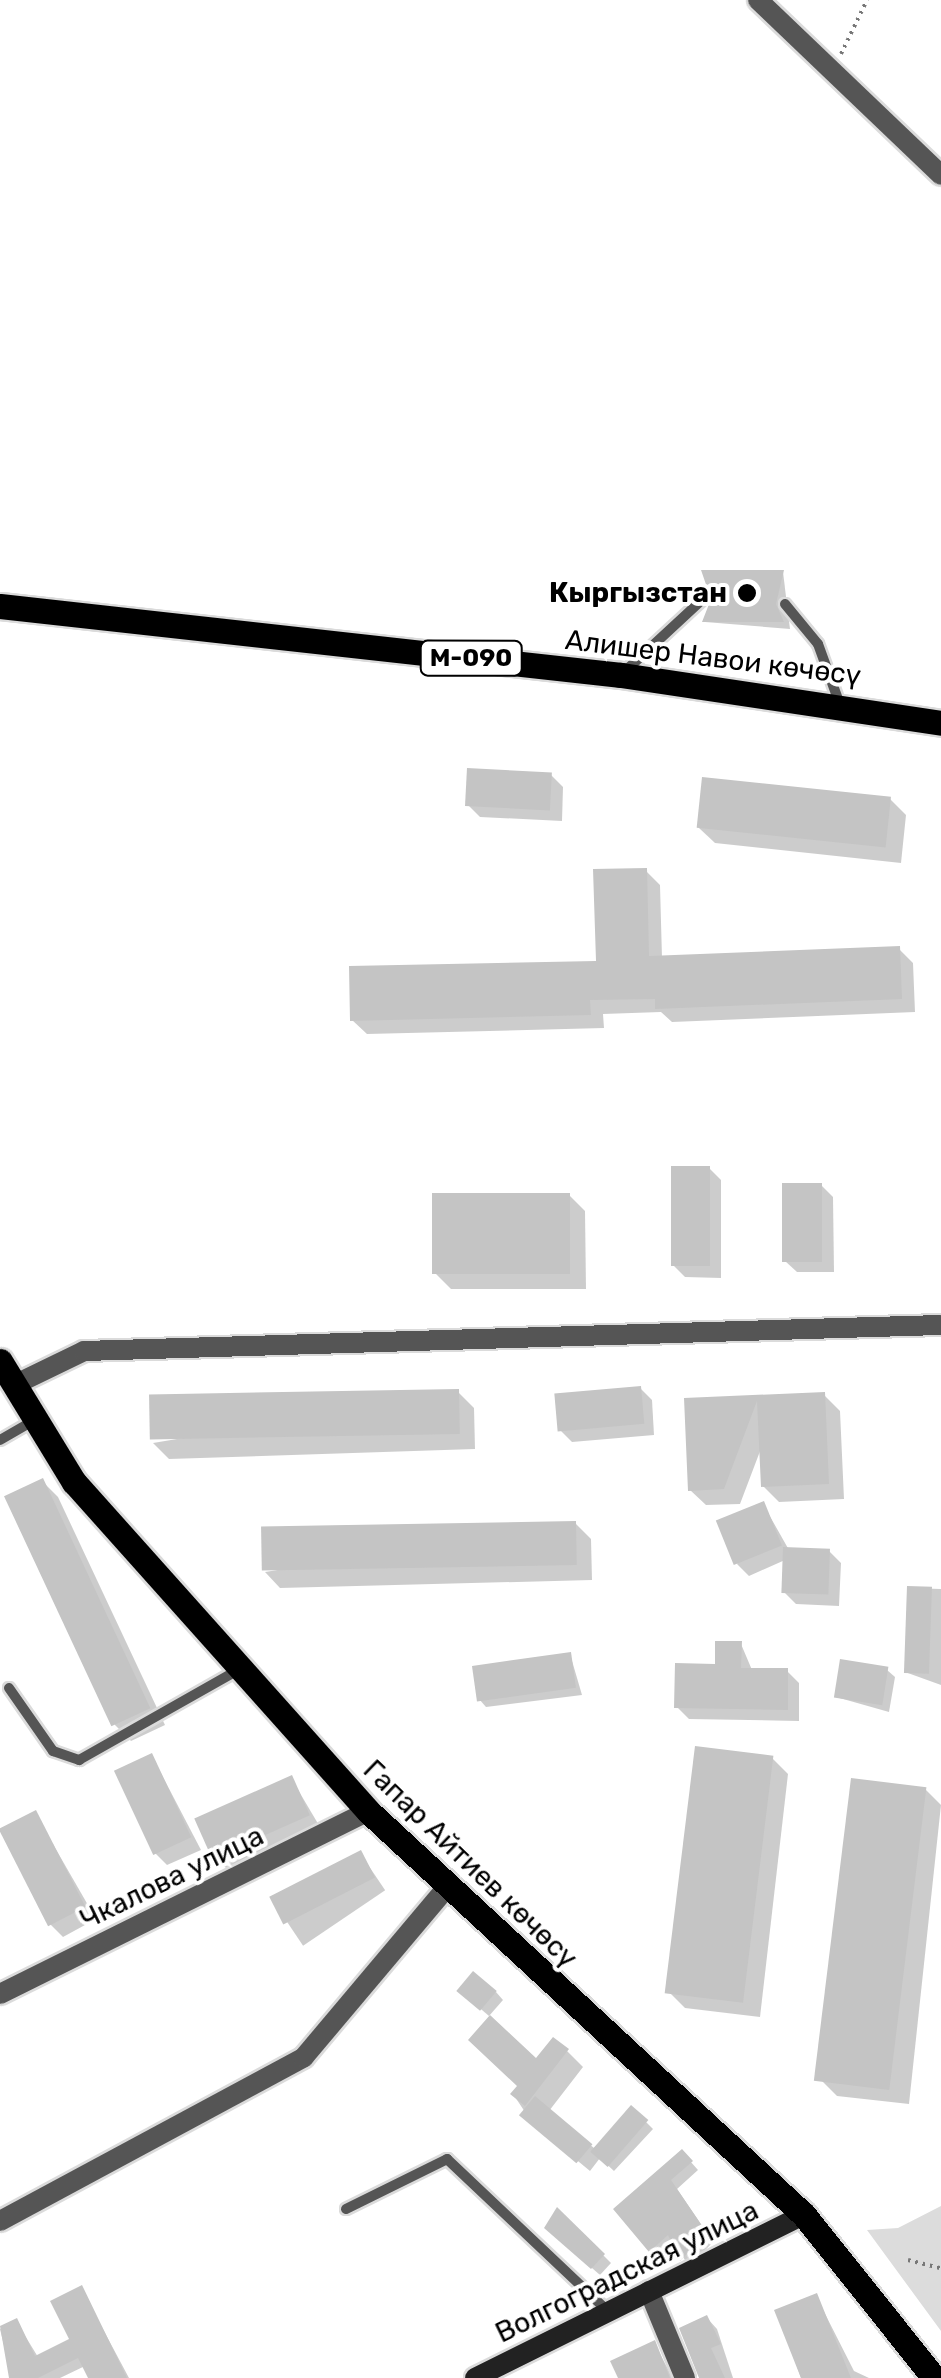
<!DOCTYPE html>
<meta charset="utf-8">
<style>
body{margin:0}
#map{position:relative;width:941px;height:2378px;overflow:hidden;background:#fff;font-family:Rubik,sans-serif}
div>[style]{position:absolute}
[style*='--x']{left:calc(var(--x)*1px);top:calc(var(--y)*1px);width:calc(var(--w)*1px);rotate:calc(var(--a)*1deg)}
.green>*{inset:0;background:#dcdcdc}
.shadow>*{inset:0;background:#0003;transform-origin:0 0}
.building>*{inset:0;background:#c4c4c4;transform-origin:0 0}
.path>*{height:4px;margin-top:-2px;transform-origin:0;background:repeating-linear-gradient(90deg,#777 0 2.5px,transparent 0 7.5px)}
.roads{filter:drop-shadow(2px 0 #dbdbdb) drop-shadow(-2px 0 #dbdbdb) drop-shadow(0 2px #dbdbdb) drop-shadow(0 -2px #dbdbdb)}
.lane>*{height:10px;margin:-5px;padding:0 5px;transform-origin:5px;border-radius:5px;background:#555}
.street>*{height:20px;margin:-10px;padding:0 10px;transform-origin:10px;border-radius:10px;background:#555}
.secondary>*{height:20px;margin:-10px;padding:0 10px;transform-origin:10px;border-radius:10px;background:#222}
.primary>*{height:25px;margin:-12.5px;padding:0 12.5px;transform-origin:12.5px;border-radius:12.5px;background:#000}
.dots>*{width:28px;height:28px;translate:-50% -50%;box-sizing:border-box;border:5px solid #fff;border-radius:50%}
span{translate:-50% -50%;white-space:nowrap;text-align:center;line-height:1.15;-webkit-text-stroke:8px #fff;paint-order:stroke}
.shield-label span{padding:2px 8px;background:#fff;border:2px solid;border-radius:8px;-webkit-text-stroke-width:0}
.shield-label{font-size:25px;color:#000;font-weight:700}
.poi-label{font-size:28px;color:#000;font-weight:700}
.right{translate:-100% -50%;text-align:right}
.street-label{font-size:28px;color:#000}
</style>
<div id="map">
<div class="green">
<div style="clip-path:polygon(941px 2206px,941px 2331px,867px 2230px,898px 2228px)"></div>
</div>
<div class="shadow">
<div style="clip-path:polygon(783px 572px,790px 629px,705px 622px)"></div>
<div style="clip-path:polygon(551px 775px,563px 787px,562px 821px,480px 817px,468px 805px)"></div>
<div style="clip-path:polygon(890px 799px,906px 815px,901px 863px,715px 843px,699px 828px)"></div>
<div style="clip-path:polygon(646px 871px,660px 885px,662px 958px,899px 949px,913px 963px,915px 1012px,672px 1022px,661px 1012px,603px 1014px,604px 1028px,367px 1034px,352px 1020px,598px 963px)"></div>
<div style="clip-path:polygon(709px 1168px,721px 1180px,721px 1278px,685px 1277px,673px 1265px)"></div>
<div style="clip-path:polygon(821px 1185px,833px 1197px,834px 1272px,797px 1272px,785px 1261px)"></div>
<div style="clip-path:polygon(569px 1195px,585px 1211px,586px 1289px,451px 1289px,435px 1273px)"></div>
<div style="clip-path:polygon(640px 1388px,652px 1400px,654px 1435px,572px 1442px,560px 1430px)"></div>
<div style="clip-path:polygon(458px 1392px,474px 1408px,475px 1449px,169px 1459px,153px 1443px)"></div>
<div style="clip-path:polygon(824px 1395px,840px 1411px,844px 1499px,779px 1502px,763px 1486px,762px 1446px,740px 1504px,706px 1505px,690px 1490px,686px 1400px)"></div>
<div style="clip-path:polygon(42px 1481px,58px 1497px,165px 1725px,131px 1741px,115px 1725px)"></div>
<div style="clip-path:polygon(763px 1504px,789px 1550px,829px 1551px,841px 1563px,839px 1606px,796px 1604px,784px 1592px,785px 1560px,749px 1576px,737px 1564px)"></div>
<div style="clip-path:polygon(575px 1523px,591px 1539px,592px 1580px,280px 1588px,265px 1572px)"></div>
<div style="clip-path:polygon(909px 1588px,941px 1589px,941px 1685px,905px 1672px)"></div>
<div style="clip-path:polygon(741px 1644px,752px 1670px,787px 1671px,799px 1683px,799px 1721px,689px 1719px,677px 1707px)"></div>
<div style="clip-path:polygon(570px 1654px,582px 1695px,486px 1707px,479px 1699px)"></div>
<div style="clip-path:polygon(887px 1670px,895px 1677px,889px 1712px,836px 1697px)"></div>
<div style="clip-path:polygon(152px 1756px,201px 1850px,167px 1865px,155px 1853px)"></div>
<div style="clip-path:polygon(772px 1758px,788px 1774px,760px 2017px,685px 2008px,669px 1992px)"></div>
<div style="clip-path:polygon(291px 1778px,320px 1827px,226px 1868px,215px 1857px)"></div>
<div style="clip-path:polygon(925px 1789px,941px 1805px,909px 2104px,837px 2096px,821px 2080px)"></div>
<div style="clip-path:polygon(35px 1813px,96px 1919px,63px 1937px,51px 1925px)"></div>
<div style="left:360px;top:1853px;width:45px;height:99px;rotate:56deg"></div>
<div style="clip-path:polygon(496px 1992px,503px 2000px,489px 2016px,468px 1998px)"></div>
<div style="clip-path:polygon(567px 2051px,583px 2067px,549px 2111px,594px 2148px,632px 2108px,653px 2129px,614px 2171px,600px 2158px,590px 2171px,533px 2124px,513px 2094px,537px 2062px)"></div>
<div style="clip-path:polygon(682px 2152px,698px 2170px,677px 2189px,713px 2242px,689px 2267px,675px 2243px,658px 2257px,617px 2209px)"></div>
<div style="clip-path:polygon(554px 2235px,603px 2255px,611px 2263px,600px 2275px)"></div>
<div style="clip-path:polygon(81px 2288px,129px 2378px,91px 2378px,85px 2366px,60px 2378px,12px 2378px,0 2329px,16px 2321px,38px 2357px,72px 2340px)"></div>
<div style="clip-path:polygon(816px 2296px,854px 2371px,869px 2378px,801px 2378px,777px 2311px)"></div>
<div style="clip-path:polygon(707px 2318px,717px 2329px,733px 2378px,702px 2378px)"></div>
<div style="clip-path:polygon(654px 2343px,673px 2378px,621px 2378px)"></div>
</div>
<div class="building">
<div style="clip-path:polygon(701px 570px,784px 570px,776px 604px,784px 622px,702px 622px,711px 599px)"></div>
<div style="left:467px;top:768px;width:85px;height:38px;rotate:3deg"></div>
<div style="left:702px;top:777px;width:190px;height:51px;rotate:6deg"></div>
<div style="clip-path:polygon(647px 868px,649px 956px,900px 946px,902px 999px,655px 1009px,655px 999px,590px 1000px,591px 1015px,350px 1021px,349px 966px,596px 961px,593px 869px)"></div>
<div style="left:671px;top:1166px;width:39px;height:100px"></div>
<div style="left:782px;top:1183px;width:40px;height:79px"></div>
<div style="left:432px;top:1193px;width:138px;height:81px"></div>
<div style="left:641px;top:1386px;width:38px;height:87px;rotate:85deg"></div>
<div style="left:459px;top:1389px;width:45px;height:310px;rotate:89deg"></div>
<div style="clip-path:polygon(825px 1392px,829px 1484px,761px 1487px,757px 1401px,724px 1489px,688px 1491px,684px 1398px)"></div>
<div style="left:43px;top:1478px;width:254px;height:43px;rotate:65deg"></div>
<div style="left:764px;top:1501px;width:48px;height:52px;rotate:68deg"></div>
<div style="left:576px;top:1521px;width:44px;height:315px;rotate:89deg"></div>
<div style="left:783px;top:1547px;width:47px;height:46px;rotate:2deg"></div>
<div style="left:907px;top:1586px;width:25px;height:87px;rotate:2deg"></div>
<div style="clip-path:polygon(715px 1641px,742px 1641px,741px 1668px,788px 1668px,788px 1710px,674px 1708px,675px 1663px,715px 1664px)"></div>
<div style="left:571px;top:1652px;width:36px;height:100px;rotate:82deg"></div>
<div style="left:840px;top:1659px;width:49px;height:39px;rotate:9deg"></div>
<div style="left:695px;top:1746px;width:79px;height:249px;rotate:7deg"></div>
<div style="left:152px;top:1753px;width:93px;height:42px;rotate:65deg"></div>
<div style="left:292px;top:1775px;width:44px;height:107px;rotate:66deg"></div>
<div style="left:851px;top:1778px;width:76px;height:305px;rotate:7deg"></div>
<div style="left:36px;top:1810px;width:109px;height:42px;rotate:63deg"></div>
<div style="left:361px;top:1850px;width:31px;height:103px;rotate:63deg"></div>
<div style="left:473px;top:1971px;width:31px;height:26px;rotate:40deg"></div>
<div style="clip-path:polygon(490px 2015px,536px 2058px,553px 2037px,569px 2049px,525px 2106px,510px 2094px,517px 2086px,468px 2040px)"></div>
<div style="left:535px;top:2096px;width:75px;height:25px;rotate:40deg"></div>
<div style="left:631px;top:2105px;width:23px;height:62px;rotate:41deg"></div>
<div style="clip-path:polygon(682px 2149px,693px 2161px,671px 2180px,707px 2233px,680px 2261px,668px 2235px,649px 2252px,613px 2209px)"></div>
<div style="clip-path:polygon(557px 2207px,605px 2254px,591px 2269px,544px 2228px)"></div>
<div style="clip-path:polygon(82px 2285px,127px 2378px,88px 2378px,78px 2358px,38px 2378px,9px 2378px,0 2326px,17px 2318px,35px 2356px,69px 2339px,50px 2301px)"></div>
<div style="clip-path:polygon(817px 2293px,851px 2378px,801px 2378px,774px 2310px)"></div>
<div style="clip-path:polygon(707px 2315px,721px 2344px,711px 2348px,725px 2378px,699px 2378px,679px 2328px)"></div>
<div style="clip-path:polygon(655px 2340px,670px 2378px,618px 2378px,610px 2361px)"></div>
</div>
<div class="path">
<div style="--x:841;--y:54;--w:60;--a:-64.3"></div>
<div style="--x:908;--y:2260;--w:34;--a:14"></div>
</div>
<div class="roads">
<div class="lane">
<div style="--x:785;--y:604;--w:52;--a:50.5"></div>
<div style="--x:818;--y:644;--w:62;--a:70.1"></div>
<div style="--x:622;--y:674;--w:109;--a:-42.8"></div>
<div style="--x:0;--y:1440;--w:39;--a:-30"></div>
<div style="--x:9;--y:1688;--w:77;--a:55.1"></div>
<div style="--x:53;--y:1751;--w:28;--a:19"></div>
<div style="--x:79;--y:1760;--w:183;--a:-29.5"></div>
<div style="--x:346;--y:2209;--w:113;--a:-26.3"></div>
<div style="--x:447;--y:2159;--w:221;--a:43.4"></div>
</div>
<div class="street">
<div style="--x:758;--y:0;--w:253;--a:43.7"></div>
<div style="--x:14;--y:1385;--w:78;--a:-25.9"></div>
<div style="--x:84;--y:1351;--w:857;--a:-1.74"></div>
<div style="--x:0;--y:1994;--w:411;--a:-26.4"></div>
<div style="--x:0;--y:2221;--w:345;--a:-28.3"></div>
<div style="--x:304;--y:2057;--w:222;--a:-49.9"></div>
<div style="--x:649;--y:2291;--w:94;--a:67.5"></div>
</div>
<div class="secondary">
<div style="--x:475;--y:2378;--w:367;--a:-26.4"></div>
</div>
<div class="primary">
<div style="--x:0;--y:606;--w:625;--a:6.34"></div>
<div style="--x:621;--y:675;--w:324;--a:8.5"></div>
<div style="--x:0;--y:1361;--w:142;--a:58.6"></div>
<div style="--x:74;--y:1482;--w:441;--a:48.2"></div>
<div style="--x:368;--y:1811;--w:594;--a:42.82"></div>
<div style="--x:804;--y:2215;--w:208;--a:51.4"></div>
</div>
</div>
<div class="dots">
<div style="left:747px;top:593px;background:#000"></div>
</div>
<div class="shield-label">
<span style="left:471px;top:658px">М-090</span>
</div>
<div class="poi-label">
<span class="right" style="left:727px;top:593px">Кыргызстан</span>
</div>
<div class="street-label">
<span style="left:713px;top:658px;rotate:7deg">Алишер Навои көчөсү</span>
<span style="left:470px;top:1864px;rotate:44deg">Гапар Айтиев көчөсү</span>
<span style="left:172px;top:1878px;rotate:-26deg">Чкалова улица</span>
<span style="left:627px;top:2272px;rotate:-26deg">Волгоградская улица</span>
</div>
</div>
